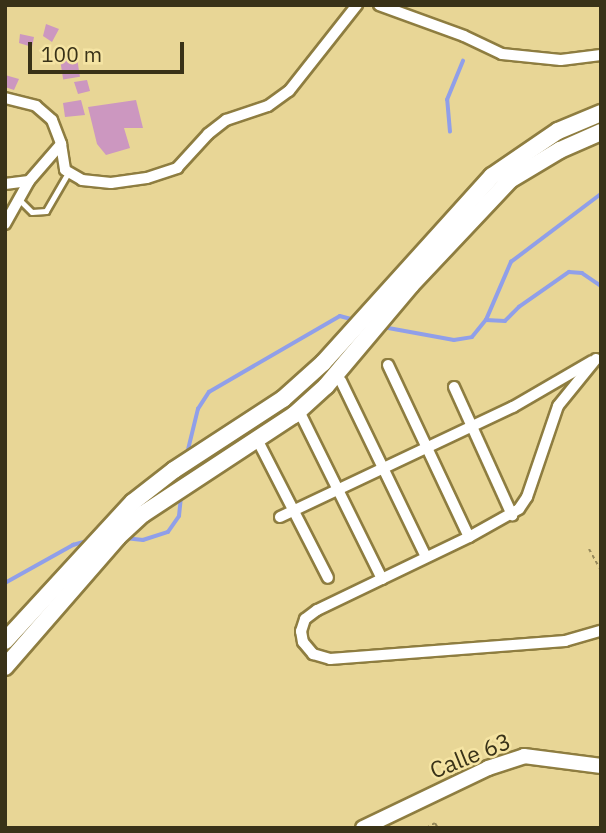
<!DOCTYPE html>
<style>
body{margin:0}
#map{position:relative;width:606px;height:833px;overflow:hidden;background:#e8d696;font-family:"IBM Plex Sans",sans-serif}
div>[style]{position:absolute}
[style*='--x']{left:calc(var(--x)*1px);top:calc(var(--y)*1px);width:calc(var(--w)*1px);rotate:calc(var(--a)*1deg)}
.stream>*{height:3.5px;margin:-1.75px;padding:0 1.75px;transform-origin:1.75px;border-radius:1.75px;background:#909fe9}
.building>*{inset:0;background:#cc97c0;transform-origin:0 0}
.path>*{height:2px;margin-top:-1px;transform-origin:0;background:repeating-linear-gradient(90deg,#95885a 0 3.5px,transparent 0 7px)}
.roads{filter:drop-shadow(2px 0 #8e7d40) drop-shadow(-2px 0 #8e7d40) drop-shadow(0 2px #8e7d40) drop-shadow(0 -2px #8e7d40)}
.service>*{height:4.5px;margin:-2.25px;padding:0 2.25px;transform-origin:2.25px;border-radius:2.25px;background:#fff}
.minor>*{height:10px;margin:-5px;padding:0 5px;transform-origin:5px;border-radius:5px;background:#fff}
.secondary>*{height:14px;margin:-7px;padding:0 7px;transform-origin:7px;border-radius:7px;background:#fff}
.trunk>*{height:16px;margin:-8px;padding:0 8px;transform-origin:8px;border-radius:8px;background:#fff}
span{translate:-50% -50%;white-space:nowrap;text-align:center;line-height:1.15;-webkit-text-stroke:5px #f5e4a3;paint-order:stroke}
.street-label{font-size:23px;color:#393218}
.frame{position:absolute;inset:0;border:7px solid #393218;pointer-events:none}
.scale{position:absolute;left:28px;top:42px;width:156px;height:32px;box-sizing:border-box;border:4px solid #393218;border-top:0;padding-left:9px;font-size:21px;line-height:24px;white-space:nowrap;color:#393218;-webkit-text-stroke:5px #f5e4a3;paint-order:stroke}
</style>
<div id="map">
<div class="stream">
<div style="--x:450;--y:132;--w:32;--a:-95"></div>
<div style="--x:447;--y:100;--w:42;--a:-67.7"></div>
<div style="--x:486;--y:320;--w:19;--a:3"></div>
<div style="--x:505;--y:321;--w:20;--a:-45"></div>
<div style="--x:519;--y:307;--w:61;--a:-35"></div>
<div style="--x:569;--y:272;--w:13;--a:4"></div>
<div style="--x:582;--y:273;--w:23;--a:34"></div>
<div style="--x:383;--y:327;--w:72;--a:10.4"></div>
<div style="--x:454;--y:340;--w:18;--a:-9"></div>
<div style="--x:472;--y:337;--w:22;--a:-51"></div>
<div style="--x:486;--y:320;--w:63;--a:-66.7"></div>
<div style="--x:511;--y:262;--w:113;--a:-37.1"></div>
<div style="--x:187;--y:454;--w:46;--a:-76.3"></div>
<div style="--x:198;--y:409;--w:20;--a:-57"></div>
<div style="--x:209;--y:392;--w:151;--a:-30.1"></div>
<div style="--x:340;--y:316;--w:16;--a:15"></div>
<div style="--x:125;--y:538;--w:18;--a:6"></div>
<div style="--x:143;--y:540;--w:26;--a:-18"></div>
<div style="--x:168;--y:532;--w:19;--a:-55"></div>
<div style="--x:179;--y:516;--w:19;--a:-84"></div>
<div style="--x:5;--y:583;--w:78;--a:-29.2"></div>
<div style="--x:73;--y:545;--w:18;--a:-16"></div>
</div>
<div class="building">
<div style="clip-path:polygon(46px 24px,59px 29px,52px 42px,43px 36px)"></div>
<div style="clip-path:polygon(20px 34px,34px 37px,32px 47px,19px 43px)"></div>
<div style="left:77px;top:58px;width:19px;height:17px;rotate:81deg"></div>
<div style="clip-path:polygon(5px 75px,19px 79px,14px 90px,5px 87px)"></div>
<div style="clip-path:polygon(87px 80px,90px 91px,78px 94px,74px 82px)"></div>
<div style="clip-path:polygon(81px 100px,85px 115px,65px 117px,63px 103px)"></div>
<div style="clip-path:polygon(136px 100px,143px 128px,124px 128px,130px 148px,106px 155px,97px 144px,88px 107px)"></div>
</div>
<div class="path">
<div style="--x:589;--y:549;--w:25;--a:61"></div>
<div style="--x:426;--y:828;--w:10;--a:-29"></div>
<div style="--x:435;--y:823;--w:6;--a:59"></div>
</div>
<div class="roads">
<div class="service">
<div style="--x:19;--y:199;--w:18;--a:45"></div>
<div style="--x:32;--y:212;--w:14;--a:-4"></div>
<div style="--x:46;--y:211;--w:44;--a:-59.9"></div>
</div>
<div class="minor">
<div style="--x:379;--y:5;--w:90;--a:20"></div>
<div style="--x:464;--y:36;--w:42;--a:25.3"></div>
<div style="--x:502;--y:54;--w:59;--a:5.8"></div>
<div style="--x:561;--y:60;--w:40;--a:-7.1"></div>
<div style="--x:5;--y:98;--w:32;--a:14"></div>
<div style="--x:36;--y:106;--w:21;--a:41"></div>
<div style="--x:52;--y:120;--w:26;--a:69"></div>
<div style="--x:61;--y:144;--w:26;--a:81"></div>
<div style="--x:65;--y:170;--w:20;--a:30"></div>
<div style="--x:82;--y:180;--w:29;--a:6"></div>
<div style="--x:111;--y:183;--w:36;--a:-8"></div>
<div style="--x:147;--y:178;--w:32;--a:-18"></div>
<div style="--x:177;--y:168;--w:46;--a:-47.6"></div>
<div style="--x:208;--y:134;--w:23;--a:-38"></div>
<div style="--x:226;--y:120;--w:44;--a:-18.4"></div>
<div style="--x:268;--y:106;--w:26;--a:-36"></div>
<div style="--x:289;--y:91;--w:110;--a:-51.7"></div>
<div style="--x:5;--y:184;--w:24;--a:-7"></div>
<div style="--x:5;--y:224;--w:49;--a:-60.8"></div>
<div style="--x:29;--y:181;--w:49;--a:-49.1"></div>
<div style="--x:596;--y:359;--w:60;--a:129"></div>
<div style="--x:558;--y:406;--w:96;--a:108.8"></div>
<div style="--x:527;--y:497;--w:14;--a:124"></div>
<div style="--x:519;--y:509;--w:57;--a:150.8"></div>
<div style="--x:469;--y:537;--w:169;--a:154.3"></div>
<div style="--x:317;--y:610;--w:15;--a:143"></div>
<div style="--x:305;--y:619;--w:13;--a:108"></div>
<div style="--x:301;--y:631;--w:11;--a:80"></div>
<div style="--x:303;--y:642;--w:16;--a:50"></div>
<div style="--x:313;--y:654;--w:18;--a:16"></div>
<div style="--x:330;--y:659;--w:236;--a:-4.4"></div>
<div style="--x:565;--y:641;--w:37;--a:-16"></div>
<div style="--x:388;--y:365;--w:190;--a:64.8"></div>
<div style="--x:341;--y:381;--w:195;--a:64.2"></div>
<div style="--x:454;--y:387;--w:141;--a:65.6"></div>
<div style="--x:301;--y:415;--w:183;--a:63.7"></div>
<div style="--x:260;--y:445;--w:149;--a:62.9"></div>
<div style="--x:280;--y:517;--w:258;--a:-25.3"></div>
<div style="--x:513;--y:407;--w:91;--a:-30.2"></div>
</div>
<div class="secondary">
<div style="--x:363;--y:828;--w:139;--a:-25.6"></div>
<div style="--x:488;--y:768;--w:38;--a:-18"></div>
<div style="--x:524;--y:756;--w:78;--a:7.4"></div>
</div>
<div class="trunk">
<div style="--x:5;--y:641;--w:189;--a:-47.4"></div>
<div style="--x:133;--y:502;--w:52;--a:-38"></div>
<div style="--x:174;--y:470;--w:130;--a:-33.1"></div>
<div style="--x:283;--y:399;--w:54;--a:-42"></div>
<div style="--x:323;--y:363;--w:252;--a:-47.9"></div>
<div style="--x:492;--y:176;--w:80;--a:-34.3"></div>
<div style="--x:558;--y:131;--w:47;--a:-22.7"></div>
<div style="--x:5;--y:667;--w:172;--a:-49"></div>
<div style="--x:118;--y:537;--w:34;--a:-43"></div>
<div style="--x:143;--y:514;--w:181;--a:-33.3"></div>
<div style="--x:294;--y:415;--w:43;--a:-42.2"></div>
<div style="--x:326;--y:386;--w:132;--a:-49.9"></div>
<div style="--x:411;--y:285;--w:144;--a:-46.7"></div>
<div style="--x:510;--y:180;--w:58;--a:-31"></div>
<div style="--x:560;--y:150;--w:45;--a:-23.7"></div>
</div>
</div>
<div class="street-label">
<span style="left:470px;top:755px;rotate:-22deg">Calle 63</span>
</div>
<div class="frame"></div>
<div class="scale">100 m</div>
</div>
